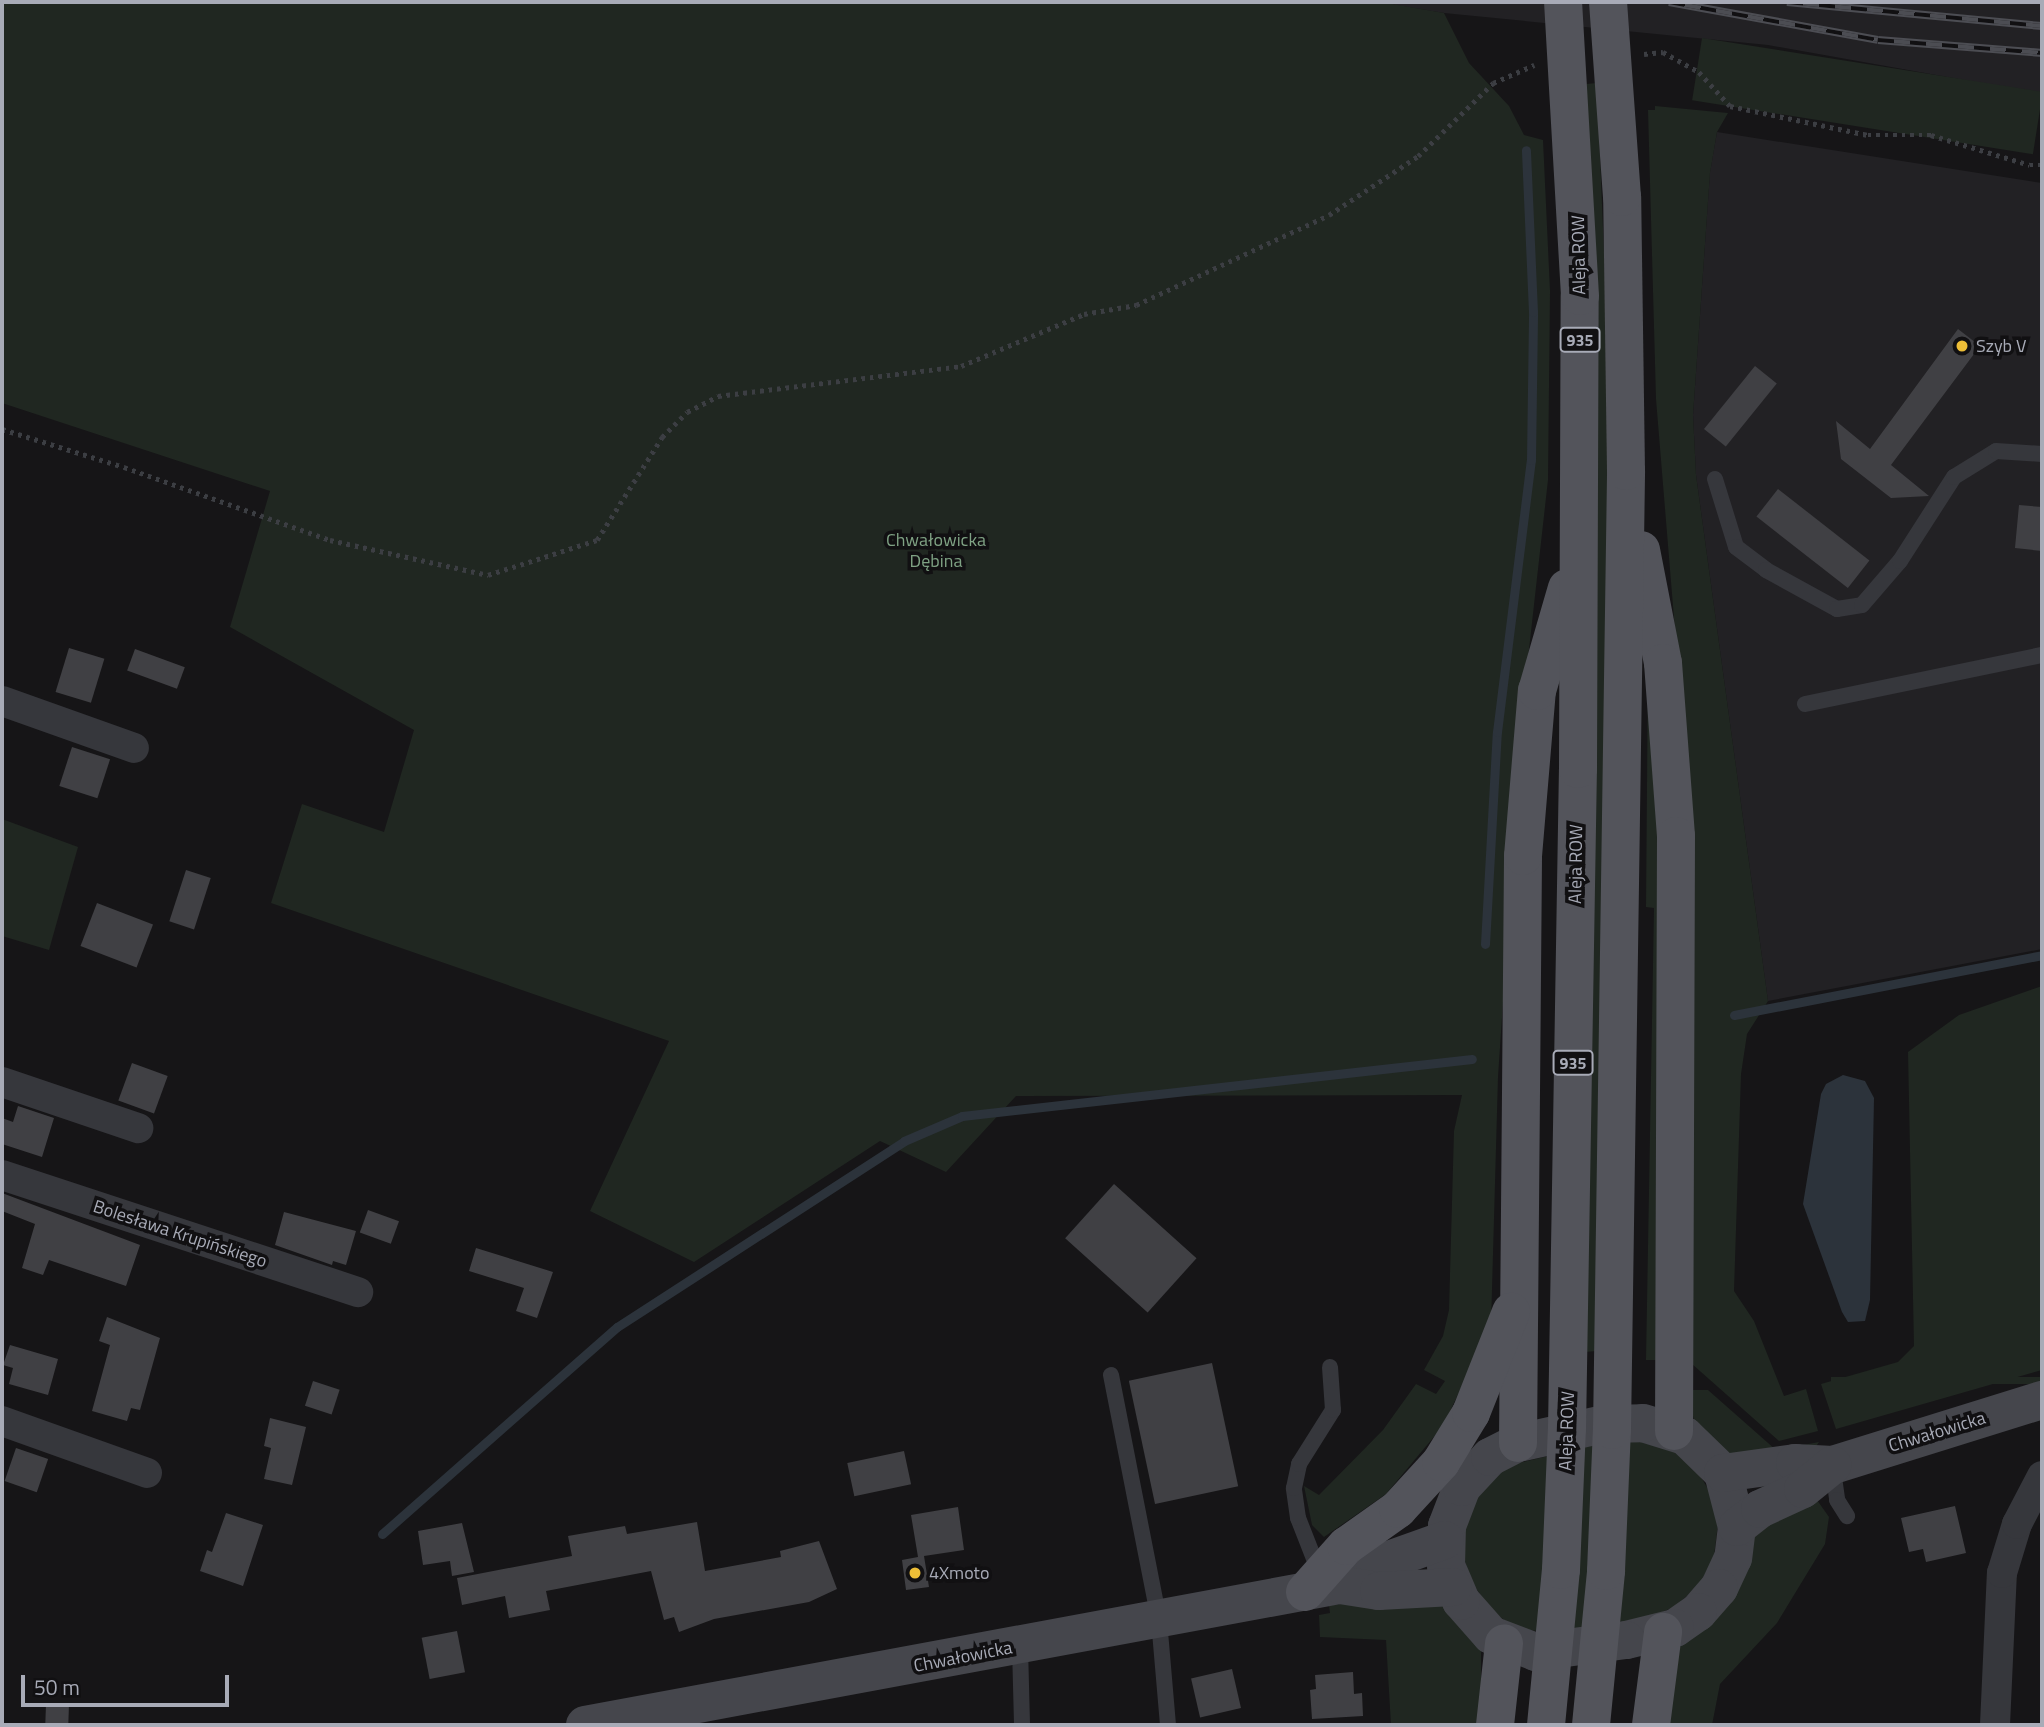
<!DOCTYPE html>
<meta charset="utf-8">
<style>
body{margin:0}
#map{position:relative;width:2044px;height:1727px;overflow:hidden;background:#161517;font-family:"Titillium Web",sans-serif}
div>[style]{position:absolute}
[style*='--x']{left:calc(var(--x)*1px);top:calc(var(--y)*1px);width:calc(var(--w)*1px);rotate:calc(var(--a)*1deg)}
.built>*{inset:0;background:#222124}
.green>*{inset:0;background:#202721;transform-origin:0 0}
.water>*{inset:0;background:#2c333b}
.stream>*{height:9px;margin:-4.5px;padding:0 4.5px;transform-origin:4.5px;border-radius:4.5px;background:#2c333b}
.building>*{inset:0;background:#404044;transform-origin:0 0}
.path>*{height:4.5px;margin-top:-2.25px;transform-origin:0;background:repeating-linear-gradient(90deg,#3c3e43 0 3.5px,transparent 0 8.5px)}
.lane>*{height:16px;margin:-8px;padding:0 8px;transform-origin:8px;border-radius:8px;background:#36373c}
.street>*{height:30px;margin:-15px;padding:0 15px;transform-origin:15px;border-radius:15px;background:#36373c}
.secondary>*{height:38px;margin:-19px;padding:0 19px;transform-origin:19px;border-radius:19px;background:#45464c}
.primary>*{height:38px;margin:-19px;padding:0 19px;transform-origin:19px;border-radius:19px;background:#53545b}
.rail>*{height:8px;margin-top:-4px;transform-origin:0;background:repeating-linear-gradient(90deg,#111012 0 16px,#4c4d53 0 32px);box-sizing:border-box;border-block:2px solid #4c4d53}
.dots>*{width:19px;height:19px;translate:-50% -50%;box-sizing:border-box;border:4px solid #111012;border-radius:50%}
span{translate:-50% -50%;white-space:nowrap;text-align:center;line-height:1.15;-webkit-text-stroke:7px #111012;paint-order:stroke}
.shield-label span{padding:2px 5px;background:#111012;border:2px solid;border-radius:5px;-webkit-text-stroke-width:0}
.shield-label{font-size:16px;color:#a8abb7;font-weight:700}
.street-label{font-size:18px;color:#a8abb7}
.poi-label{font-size:18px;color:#a8abb7}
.left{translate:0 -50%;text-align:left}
.park-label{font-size:18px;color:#7fa284}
.frame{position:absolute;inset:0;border:4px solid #a8abb7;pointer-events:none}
.scale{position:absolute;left:21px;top:1675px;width:208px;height:32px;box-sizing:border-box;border:4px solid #a8abb7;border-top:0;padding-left:9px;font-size:21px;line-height:24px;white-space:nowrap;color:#a8abb7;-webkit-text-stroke:5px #111012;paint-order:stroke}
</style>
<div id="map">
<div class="built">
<div style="clip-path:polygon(1377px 2px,2042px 2px,2042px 94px,1768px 45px,1444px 13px)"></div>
<div style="clip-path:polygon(1717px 132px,2042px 183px,2042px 949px,1768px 1001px,1696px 475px,1693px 415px,1710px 172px)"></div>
</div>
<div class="green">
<div style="clip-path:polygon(2px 2px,1381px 2px,1444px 13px,1469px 63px,1509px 106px,1524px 135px,1543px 140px,1550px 291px,1548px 480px,1523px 703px,1498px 1077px,1491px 1325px,1443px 1426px,1386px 1494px,1324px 1537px,1312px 1525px,1304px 1486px,1319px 1495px,1383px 1430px,1416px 1384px,1436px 1394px,1445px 1381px,1424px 1370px,1443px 1336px,1449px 1310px,1454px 1131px,1462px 1095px,1016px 1096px,946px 1172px,880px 1141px,694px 1262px,590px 1211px,669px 1041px,271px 903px,302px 804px,384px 832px,414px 730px,230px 627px,270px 491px,2px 403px)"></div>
<div style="left:1702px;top:38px;width:345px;height:63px;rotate:9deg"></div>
<div style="clip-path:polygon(1597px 83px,1609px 374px,1597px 1351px,1585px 1352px,1597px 275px,1586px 84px)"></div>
<div style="clip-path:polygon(1655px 106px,1728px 113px,1717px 132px,1710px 173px,1693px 415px,1696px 475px,1768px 1001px,1747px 1034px,1741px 1074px,1734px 1291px,1754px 1321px,1784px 1396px,1806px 1389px,1818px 1431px,1779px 1441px,1692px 1364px,1685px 752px,1656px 399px,1648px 110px,1655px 110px)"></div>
<div style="clip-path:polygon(1648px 663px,1661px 760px,1662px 1360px,1646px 1360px,1654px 908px,1646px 907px)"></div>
<div style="clip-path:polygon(2px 819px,78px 847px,49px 950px,2px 936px)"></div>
<div style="clip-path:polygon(2042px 986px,2042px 1370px,1836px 1429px,1821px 1384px,1898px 1362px,1914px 1346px,1908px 1052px,1959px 1015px)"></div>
<div style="left:2042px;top:1377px;width:7px;height:211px;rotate:90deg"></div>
<div style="clip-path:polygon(1688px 1390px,1708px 1390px,1776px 1450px,1819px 1442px,1813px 1451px,1733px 1458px,1694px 1421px)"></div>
<div style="clip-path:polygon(1624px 1438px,1673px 1450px,1701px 1477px,1711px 1494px,1718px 1524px,1714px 1556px,1700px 1584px,1676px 1606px,1656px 1615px,1561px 1634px,1515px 1628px,1493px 1612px,1472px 1583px,1464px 1558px,1464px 1531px,1472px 1505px,1494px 1477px,1514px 1464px)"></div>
<div style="clip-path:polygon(1817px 1500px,1829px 1517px,1825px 1544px,1777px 1623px,1720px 1684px,1712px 1725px,1666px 1725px,1678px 1650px,1755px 1533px)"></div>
<div style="clip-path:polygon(1414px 1597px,1446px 1607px,1481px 1650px,1481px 1725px,1391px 1725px,1386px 1640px,1320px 1637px,1319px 1615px,1330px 1613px,1329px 1605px)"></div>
</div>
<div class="water">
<div style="clip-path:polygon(1843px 1075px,1865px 1081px,1874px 1098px,1870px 1300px,1865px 1321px,1848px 1322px,1842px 1312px,1803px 1204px,1821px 1094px,1826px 1084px)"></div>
</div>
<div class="stream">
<div style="--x:1485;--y:944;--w:212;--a:-86.8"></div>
<div style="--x:1497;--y:732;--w:274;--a:-82.9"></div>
<div style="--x:1531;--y:460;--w:148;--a:-89.2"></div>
<div style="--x:1533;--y:312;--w:162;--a:-92.5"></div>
<div style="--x:1734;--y:1015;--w:314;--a:-11"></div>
<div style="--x:382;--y:1534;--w:313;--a:-41.4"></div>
<div style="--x:617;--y:1327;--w:342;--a:-32.9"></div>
<div style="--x:904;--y:1141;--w:63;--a:-23.3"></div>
<div style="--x:962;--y:1116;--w:513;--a:-6.38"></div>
</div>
<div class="building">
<div style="clip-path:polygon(1958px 329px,1980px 346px,1891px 465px,1929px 496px,1891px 498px,1841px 459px,1836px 421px,1870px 449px)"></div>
<div style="left:1755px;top:366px;width:28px;height:81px;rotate:39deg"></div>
<div style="left:1778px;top:489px;width:116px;height:35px;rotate:38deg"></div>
<div style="clip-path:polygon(2019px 505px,2042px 507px,2042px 551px,2015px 548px)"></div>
<div style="left:69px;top:648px;width:37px;height:46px;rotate:17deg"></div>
<div style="left:135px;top:649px;width:53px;height:23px;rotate:20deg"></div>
<div style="left:72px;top:747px;width:40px;height:41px;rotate:18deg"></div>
<div style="left:186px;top:870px;width:26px;height:54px;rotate:18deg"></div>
<div style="left:97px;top:903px;width:60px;height:46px;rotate:21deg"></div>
<div style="left:132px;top:1063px;width:38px;height:40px;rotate:20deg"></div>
<div style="clip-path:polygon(18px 1106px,54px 1118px,42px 1157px,2px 1144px,2px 1118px,13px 1122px)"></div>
<div style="left:1114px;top:1184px;width:111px;height:73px;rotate:42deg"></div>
<div style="clip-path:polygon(2px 1193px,140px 1245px,126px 1286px,49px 1260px,43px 1275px,22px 1268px,35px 1224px,2px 1211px)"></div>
<div style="left:368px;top:1210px;width:33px;height:24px;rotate:20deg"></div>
<div style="clip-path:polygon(284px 1212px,356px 1231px,346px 1265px,333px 1261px,332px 1265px,275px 1245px)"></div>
<div style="clip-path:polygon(476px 1248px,553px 1272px,537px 1318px,516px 1311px,524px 1288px,469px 1271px)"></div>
<div style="clip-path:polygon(107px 1317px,160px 1338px,140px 1410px,131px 1408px,127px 1421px,92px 1411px,110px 1345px,99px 1341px)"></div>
<div style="clip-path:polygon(10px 1345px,58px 1359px,48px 1395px,9px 1384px,13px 1368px,3px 1365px)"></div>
<div style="left:1212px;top:1363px;width:126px;height:85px;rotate:78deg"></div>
<div style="left:313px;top:1381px;width:28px;height:26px;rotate:18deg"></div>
<div style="clip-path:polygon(270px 1418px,306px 1427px,292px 1485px,264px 1479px,271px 1448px,264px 1446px)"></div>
<div style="left:16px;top:1448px;width:34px;height:35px;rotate:19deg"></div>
<div style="left:904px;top:1451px;width:34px;height:58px;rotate:78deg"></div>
<div style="clip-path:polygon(1955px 1506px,1966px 1553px,1926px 1562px,1923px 1549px,1909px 1552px,1901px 1518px)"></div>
<div style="clip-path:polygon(958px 1507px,964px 1550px,924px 1556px,929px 1587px,906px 1590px,902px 1560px,918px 1557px,911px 1515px)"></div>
<div style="clip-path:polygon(226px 1513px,263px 1525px,243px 1586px,200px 1571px,207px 1550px,212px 1552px)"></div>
<div style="clip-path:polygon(697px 1522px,705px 1571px,781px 1557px,780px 1551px,819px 1541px,837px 1589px,809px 1602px,714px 1619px,679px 1632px,674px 1617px,664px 1620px,651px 1571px,546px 1591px,550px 1610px,509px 1618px,505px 1596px,462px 1605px,457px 1578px,572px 1556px,568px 1536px,625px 1526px,627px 1534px)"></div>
<div style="clip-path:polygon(462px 1523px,474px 1572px,452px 1576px,450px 1561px,423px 1565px,418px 1531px)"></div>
<div style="left:457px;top:1631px;width:42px;height:36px;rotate:79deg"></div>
<div style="left:1232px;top:1669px;width:40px;height:42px;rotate:77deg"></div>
<div style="clip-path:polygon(1353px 1672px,1354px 1694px,1362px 1693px,1363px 1716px,1312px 1719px,1310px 1690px,1316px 1689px,1315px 1675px)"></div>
<div style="left:46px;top:1704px;width:23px;height:21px;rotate:2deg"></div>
</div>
<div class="path">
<div style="--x:1644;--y:54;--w:19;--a:-6"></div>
<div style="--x:1663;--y:52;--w:41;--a:29.1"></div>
<div style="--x:1699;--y:72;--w:46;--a:47.6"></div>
<div style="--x:1730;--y:106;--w:141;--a:11.9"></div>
<div style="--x:1868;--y:135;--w:63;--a:0"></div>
<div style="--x:1931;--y:135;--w:103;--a:16.9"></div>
<div style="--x:2030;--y:165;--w:12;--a:0"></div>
<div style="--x:2;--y:429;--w:128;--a:17.3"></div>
<div style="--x:124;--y:467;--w:219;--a:19.5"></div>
<div style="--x:330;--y:540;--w:162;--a:12.5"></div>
<div style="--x:488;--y:575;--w:114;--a:-17.8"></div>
<div style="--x:597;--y:540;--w:122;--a:-57.7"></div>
<div style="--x:662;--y:437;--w:35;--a:-45"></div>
<div style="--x:687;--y:412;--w:35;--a:-27"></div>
<div style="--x:718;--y:396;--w:245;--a:-7"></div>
<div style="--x:961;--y:366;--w:134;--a:-22.9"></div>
<div style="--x:1084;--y:314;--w:53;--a:-9.8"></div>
<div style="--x:1136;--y:305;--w:213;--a:-25"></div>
<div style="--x:1329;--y:215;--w:107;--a:-33.5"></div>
<div style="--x:1418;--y:156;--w:105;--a:-44.2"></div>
<div style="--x:1493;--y:83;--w:45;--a:-23.7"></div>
</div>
<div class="lane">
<div style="--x:1715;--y:479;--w:71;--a:72.8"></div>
<div style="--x:1736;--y:547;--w:38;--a:37"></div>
<div style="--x:1766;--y:570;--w:81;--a:28.8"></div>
<div style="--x:1837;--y:609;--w:25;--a:-9"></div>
<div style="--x:1862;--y:605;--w:58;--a:-49.2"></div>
<div style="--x:1900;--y:561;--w:100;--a:-57.3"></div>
<div style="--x:1954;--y:477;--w:49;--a:-31.8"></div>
<div style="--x:1996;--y:451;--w:46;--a:3.7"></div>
<div style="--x:1805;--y:704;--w:242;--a:-11.7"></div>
<div style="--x:1111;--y:1375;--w:250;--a:78.9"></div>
<div style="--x:1159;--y:1620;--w:105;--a:85.1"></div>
<div style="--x:1833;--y:1470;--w:30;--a:82"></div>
<div style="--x:1837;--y:1500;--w:19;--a:58"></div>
<div style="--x:1320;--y:1574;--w:60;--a:-111.4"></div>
<div style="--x:1298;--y:1518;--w:30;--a:-98"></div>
<div style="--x:1294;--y:1488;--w:25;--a:-78"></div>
<div style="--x:1299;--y:1464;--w:64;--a:-57.8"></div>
<div style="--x:1333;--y:1410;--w:43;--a:-94"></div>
<div style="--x:1020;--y:1647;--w:78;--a:88.5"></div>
</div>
<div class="street">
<div style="--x:2;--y:701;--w:140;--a:19.6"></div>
<div style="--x:2;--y:1082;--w:144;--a:18.7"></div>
<div style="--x:2;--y:1175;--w:375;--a:18.2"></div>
<div style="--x:2;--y:1421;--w:154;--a:19.7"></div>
<div style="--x:1995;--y:1725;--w:152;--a:-87.4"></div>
<div style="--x:2002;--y:1573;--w:51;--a:-73"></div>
<div style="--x:2017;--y:1524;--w:54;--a:-62.5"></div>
</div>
<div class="secondary">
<div style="--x:1643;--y:1423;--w:44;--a:17.2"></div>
<div style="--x:1685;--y:1436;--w:53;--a:44.2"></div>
<div style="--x:1723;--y:1473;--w:56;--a:75.5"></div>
<div style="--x:1737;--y:1527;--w:31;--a:97"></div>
<div style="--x:1733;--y:1558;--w:33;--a:115"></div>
<div style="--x:1719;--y:1588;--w:32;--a:131"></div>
<div style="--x:1698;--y:1612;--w:28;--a:145"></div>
<div style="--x:1675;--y:1628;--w:50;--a:166.2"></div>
<div style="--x:1626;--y:1640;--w:91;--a:172.4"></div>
<div style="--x:1536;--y:1652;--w:48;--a:-159.3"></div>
<div style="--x:1491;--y:1635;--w:45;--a:-131.4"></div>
<div style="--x:1461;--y:1601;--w:38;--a:-113"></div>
<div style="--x:1446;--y:1566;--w:40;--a:-88.6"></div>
<div style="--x:1447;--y:1526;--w:42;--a:-69"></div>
<div style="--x:1462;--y:1487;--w:41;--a:-47"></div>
<div style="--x:1490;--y:1457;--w:31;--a:-27"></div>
<div style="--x:1518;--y:1443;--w:88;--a:-12.5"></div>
<div style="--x:1604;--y:1424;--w:39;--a:-1"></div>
<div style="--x:1723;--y:1473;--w:73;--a:-7.9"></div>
<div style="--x:1795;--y:1463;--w:38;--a:3"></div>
<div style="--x:1833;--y:1465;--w:219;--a:-17.3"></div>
<div style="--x:1737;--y:1527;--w:29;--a:-38"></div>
<div style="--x:1760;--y:1509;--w:47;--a:-24.9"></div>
<div style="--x:1803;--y:1489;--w:38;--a:-39"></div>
<div style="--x:1340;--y:1585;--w:40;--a:-29.7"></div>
<div style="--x:1375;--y:1565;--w:74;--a:-19.7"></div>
<div style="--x:585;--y:1725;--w:768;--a:-10.51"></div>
<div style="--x:1340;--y:1585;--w:39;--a:9"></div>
<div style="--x:1379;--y:1591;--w:74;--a:-3.1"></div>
</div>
<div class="primary">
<div style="--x:1641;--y:550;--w:115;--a:79"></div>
<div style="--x:1663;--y:663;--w:173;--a:85.7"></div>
<div style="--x:1676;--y:836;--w:595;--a:90.19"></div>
<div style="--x:1518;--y:1443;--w:587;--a:-89.51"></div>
<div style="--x:1523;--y:856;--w:166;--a:-85.2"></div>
<div style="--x:1537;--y:691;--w:107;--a:-73.8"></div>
<div style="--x:1305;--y:1592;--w:62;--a:-48.3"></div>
<div style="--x:1346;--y:1546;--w:64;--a:-35.4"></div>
<div style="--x:1398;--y:1509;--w:64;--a:-47.5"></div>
<div style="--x:1441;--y:1462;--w:57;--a:-58.5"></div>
<div style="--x:1471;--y:1413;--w:109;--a:-68.4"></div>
<div style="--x:1495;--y:1725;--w:82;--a:-83.7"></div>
<div style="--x:1546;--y:1725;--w:156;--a:-84.5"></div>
<div style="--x:1561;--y:1570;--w:141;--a:-87.6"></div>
<div style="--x:1567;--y:1429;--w:660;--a:-89.05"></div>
<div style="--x:1578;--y:769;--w:473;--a:-89.8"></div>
<div style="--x:1580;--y:296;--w:294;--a:-93.3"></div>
<div style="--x:1591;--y:1725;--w:155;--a:-84.4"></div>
<div style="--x:1606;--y:1571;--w:141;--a:-87.6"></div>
<div style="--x:1612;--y:1430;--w:959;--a:-89.16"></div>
<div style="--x:1626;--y:471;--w:274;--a:-90.8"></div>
<div style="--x:1622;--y:197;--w:196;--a:-94.1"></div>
<div style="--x:1651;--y:1725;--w:94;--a:-82.6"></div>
</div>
<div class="rail">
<div style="--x:1669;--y:2;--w:212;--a:10.3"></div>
<div style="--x:1878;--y:40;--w:165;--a:4.5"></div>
<div style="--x:1787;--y:2;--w:256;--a:5.4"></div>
</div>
<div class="dots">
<div style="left:1962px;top:346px;background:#edbe37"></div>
<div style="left:915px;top:1573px;background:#edbe37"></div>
</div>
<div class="shield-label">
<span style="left:1580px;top:340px">935</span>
<span style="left:1573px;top:1063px">935</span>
</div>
<div class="street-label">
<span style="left:1579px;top:255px;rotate:-91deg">Aleja ROW</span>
<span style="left:1576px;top:864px;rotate:-89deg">Aleja ROW</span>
<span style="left:180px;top:1234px;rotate:18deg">Bolesława Krupińskiego</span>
<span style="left:1567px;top:1431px;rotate:-88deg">Aleja ROW</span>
<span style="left:1937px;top:1432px;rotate:-17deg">Chwałowicka</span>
<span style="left:963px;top:1657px;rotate:-11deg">Chwałowicka</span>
</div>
<div class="poi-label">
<span class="left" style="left:1976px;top:346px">Szyb V</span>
<span class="left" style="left:929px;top:1573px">4Xmoto</span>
</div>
<div class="park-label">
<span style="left:936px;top:551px">Chwałowicka<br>Dębina</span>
</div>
<div class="frame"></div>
<div class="scale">50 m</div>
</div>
